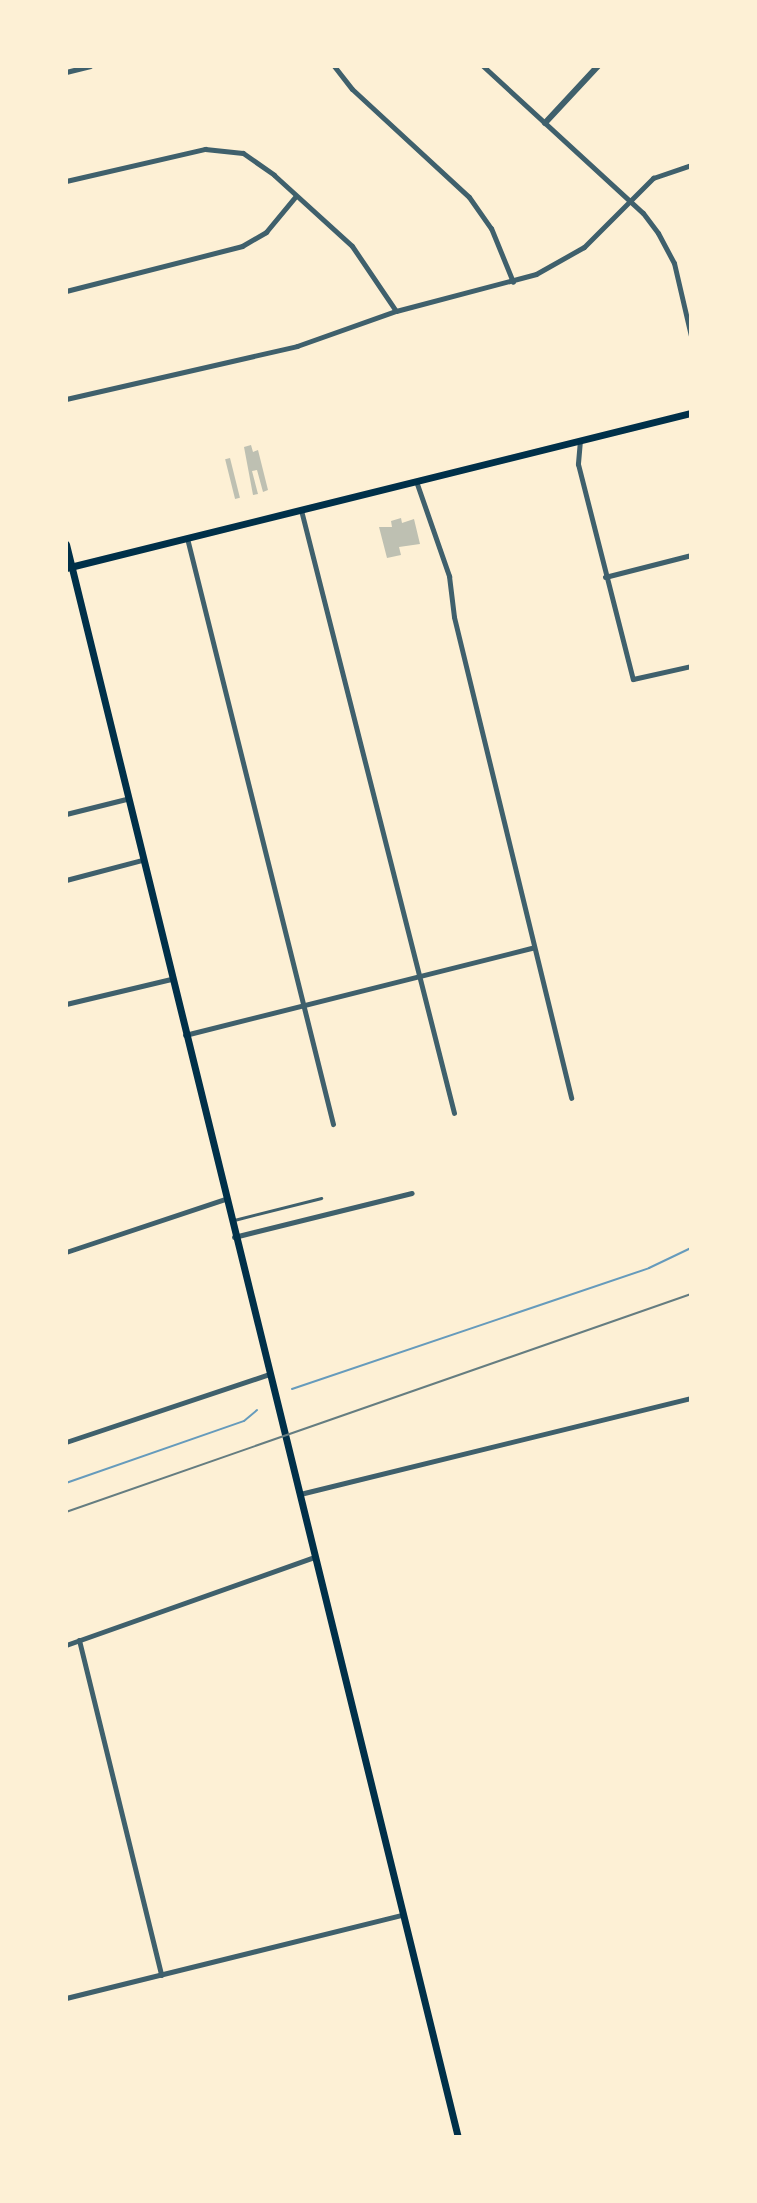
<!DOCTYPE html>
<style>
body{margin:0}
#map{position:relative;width:757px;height:2203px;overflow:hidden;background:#fdf0d5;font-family:Ubuntu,sans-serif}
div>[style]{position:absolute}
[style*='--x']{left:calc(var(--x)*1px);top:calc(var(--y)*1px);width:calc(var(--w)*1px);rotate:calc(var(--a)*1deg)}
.stream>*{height:2px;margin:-1px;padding:0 1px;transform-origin:1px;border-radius:1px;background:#669bbc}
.building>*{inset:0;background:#bec0b2;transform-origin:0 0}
.service>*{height:3px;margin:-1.5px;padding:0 1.5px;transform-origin:1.5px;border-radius:1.5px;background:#3f606c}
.minor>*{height:5px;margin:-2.5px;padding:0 2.5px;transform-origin:2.5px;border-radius:2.5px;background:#3f606c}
.tertiary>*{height:6px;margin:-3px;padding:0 3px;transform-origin:3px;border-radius:3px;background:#3f606c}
.secondary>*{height:7px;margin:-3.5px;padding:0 3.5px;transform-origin:3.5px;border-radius:3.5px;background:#003049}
.rail>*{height:2px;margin:-1px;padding:0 1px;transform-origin:1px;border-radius:1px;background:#657d81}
span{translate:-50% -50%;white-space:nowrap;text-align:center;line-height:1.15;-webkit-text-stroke:8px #fdf0d5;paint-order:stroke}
.frame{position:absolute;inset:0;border:68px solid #fdf0d5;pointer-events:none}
</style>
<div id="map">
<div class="stream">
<div style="--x:292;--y:1389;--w:377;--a:-18.7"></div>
<div style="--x:649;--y:1268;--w:47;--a:-25.5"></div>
<div style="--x:66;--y:1483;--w:188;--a:-19.2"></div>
<div style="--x:244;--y:1421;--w:17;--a:-40"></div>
</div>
<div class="building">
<div style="clip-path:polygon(251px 445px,253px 452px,258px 450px,268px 490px,263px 492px,257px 470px,252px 471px,258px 494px,253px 495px,244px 447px)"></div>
<div style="left:230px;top:458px;width:41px;height:5px;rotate:76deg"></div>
<div style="clip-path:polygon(401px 518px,402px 523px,414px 519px,420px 544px,399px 547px,401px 555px,387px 558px,379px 527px,392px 527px,391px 521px)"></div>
</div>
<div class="service">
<div style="--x:234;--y:1220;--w:90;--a:-14.2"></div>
</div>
<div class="minor">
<div style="--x:334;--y:66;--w:29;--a:52"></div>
<div style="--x:352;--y:89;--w:159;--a:42.7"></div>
<div style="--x:469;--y:197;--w:38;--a:55"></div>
<div style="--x:491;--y:228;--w:58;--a:67.8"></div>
<div style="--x:483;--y:66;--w:217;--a:42.6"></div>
<div style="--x:643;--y:213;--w:25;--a:53"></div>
<div style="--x:658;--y:233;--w:34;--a:62"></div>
<div style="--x:674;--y:263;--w:75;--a:76.9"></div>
<div style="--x:66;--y:72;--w:25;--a:-14"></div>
<div style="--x:66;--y:181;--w:143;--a:-13"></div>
<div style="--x:205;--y:149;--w:38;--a:6"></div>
<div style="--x:243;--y:153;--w:38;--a:35"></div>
<div style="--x:274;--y:175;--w:105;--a:42.3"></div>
<div style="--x:352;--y:246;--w:78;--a:55.9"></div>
<div style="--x:66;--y:291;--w:182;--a:-14.3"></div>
<div style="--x:242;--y:246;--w:28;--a:-30"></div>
<div style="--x:266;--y:232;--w:45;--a:-50.4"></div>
<div style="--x:66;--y:399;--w:237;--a:-12.9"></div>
<div style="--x:297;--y:346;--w:105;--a:-19.5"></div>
<div style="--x:396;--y:311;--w:145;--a:-14.8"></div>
<div style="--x:536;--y:274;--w:55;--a:-29.4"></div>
<div style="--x:584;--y:247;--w:98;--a:-45"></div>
<div style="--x:653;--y:178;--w:40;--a:-18.9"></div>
<div style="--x:580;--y:440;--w:24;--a:95"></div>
<div style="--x:578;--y:464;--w:222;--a:75.7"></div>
<div style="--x:633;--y:679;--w:59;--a:-12.6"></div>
<div style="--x:416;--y:481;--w:101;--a:70.8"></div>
<div style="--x:449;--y:576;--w:41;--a:83"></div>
<div style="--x:454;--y:617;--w:495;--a:76.3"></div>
<div style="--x:301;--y:510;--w:622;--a:75.76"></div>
<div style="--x:187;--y:538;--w:604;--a:76.01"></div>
<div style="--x:605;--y:577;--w:89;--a:-14.3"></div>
<div style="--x:66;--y:814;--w:62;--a:-14"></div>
<div style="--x:66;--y:880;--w:79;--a:-14.7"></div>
<div style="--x:66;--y:1004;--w:108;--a:-13.4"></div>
<div style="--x:185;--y:1035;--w:358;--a:-14.1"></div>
<div style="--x:234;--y:1237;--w:183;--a:-13.9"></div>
<div style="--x:66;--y:1252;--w:168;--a:-18.4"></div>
<div style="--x:66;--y:1442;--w:214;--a:-18.5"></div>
<div style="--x:300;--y:1494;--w:403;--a:-13.8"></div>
<div style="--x:79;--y:1640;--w:345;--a:76.2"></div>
<div style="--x:66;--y:1645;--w:263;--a:-19.5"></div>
<div style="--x:66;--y:1998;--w:346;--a:-13.9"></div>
</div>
<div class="tertiary">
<div style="--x:545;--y:123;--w:78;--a:-47.1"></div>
</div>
<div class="secondary">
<div style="--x:66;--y:544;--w:1641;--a:76.18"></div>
<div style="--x:66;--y:568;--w:644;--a:-13.93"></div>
</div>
<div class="rail">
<div style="--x:66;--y:1512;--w:662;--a:-19.23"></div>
</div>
<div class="frame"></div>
</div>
